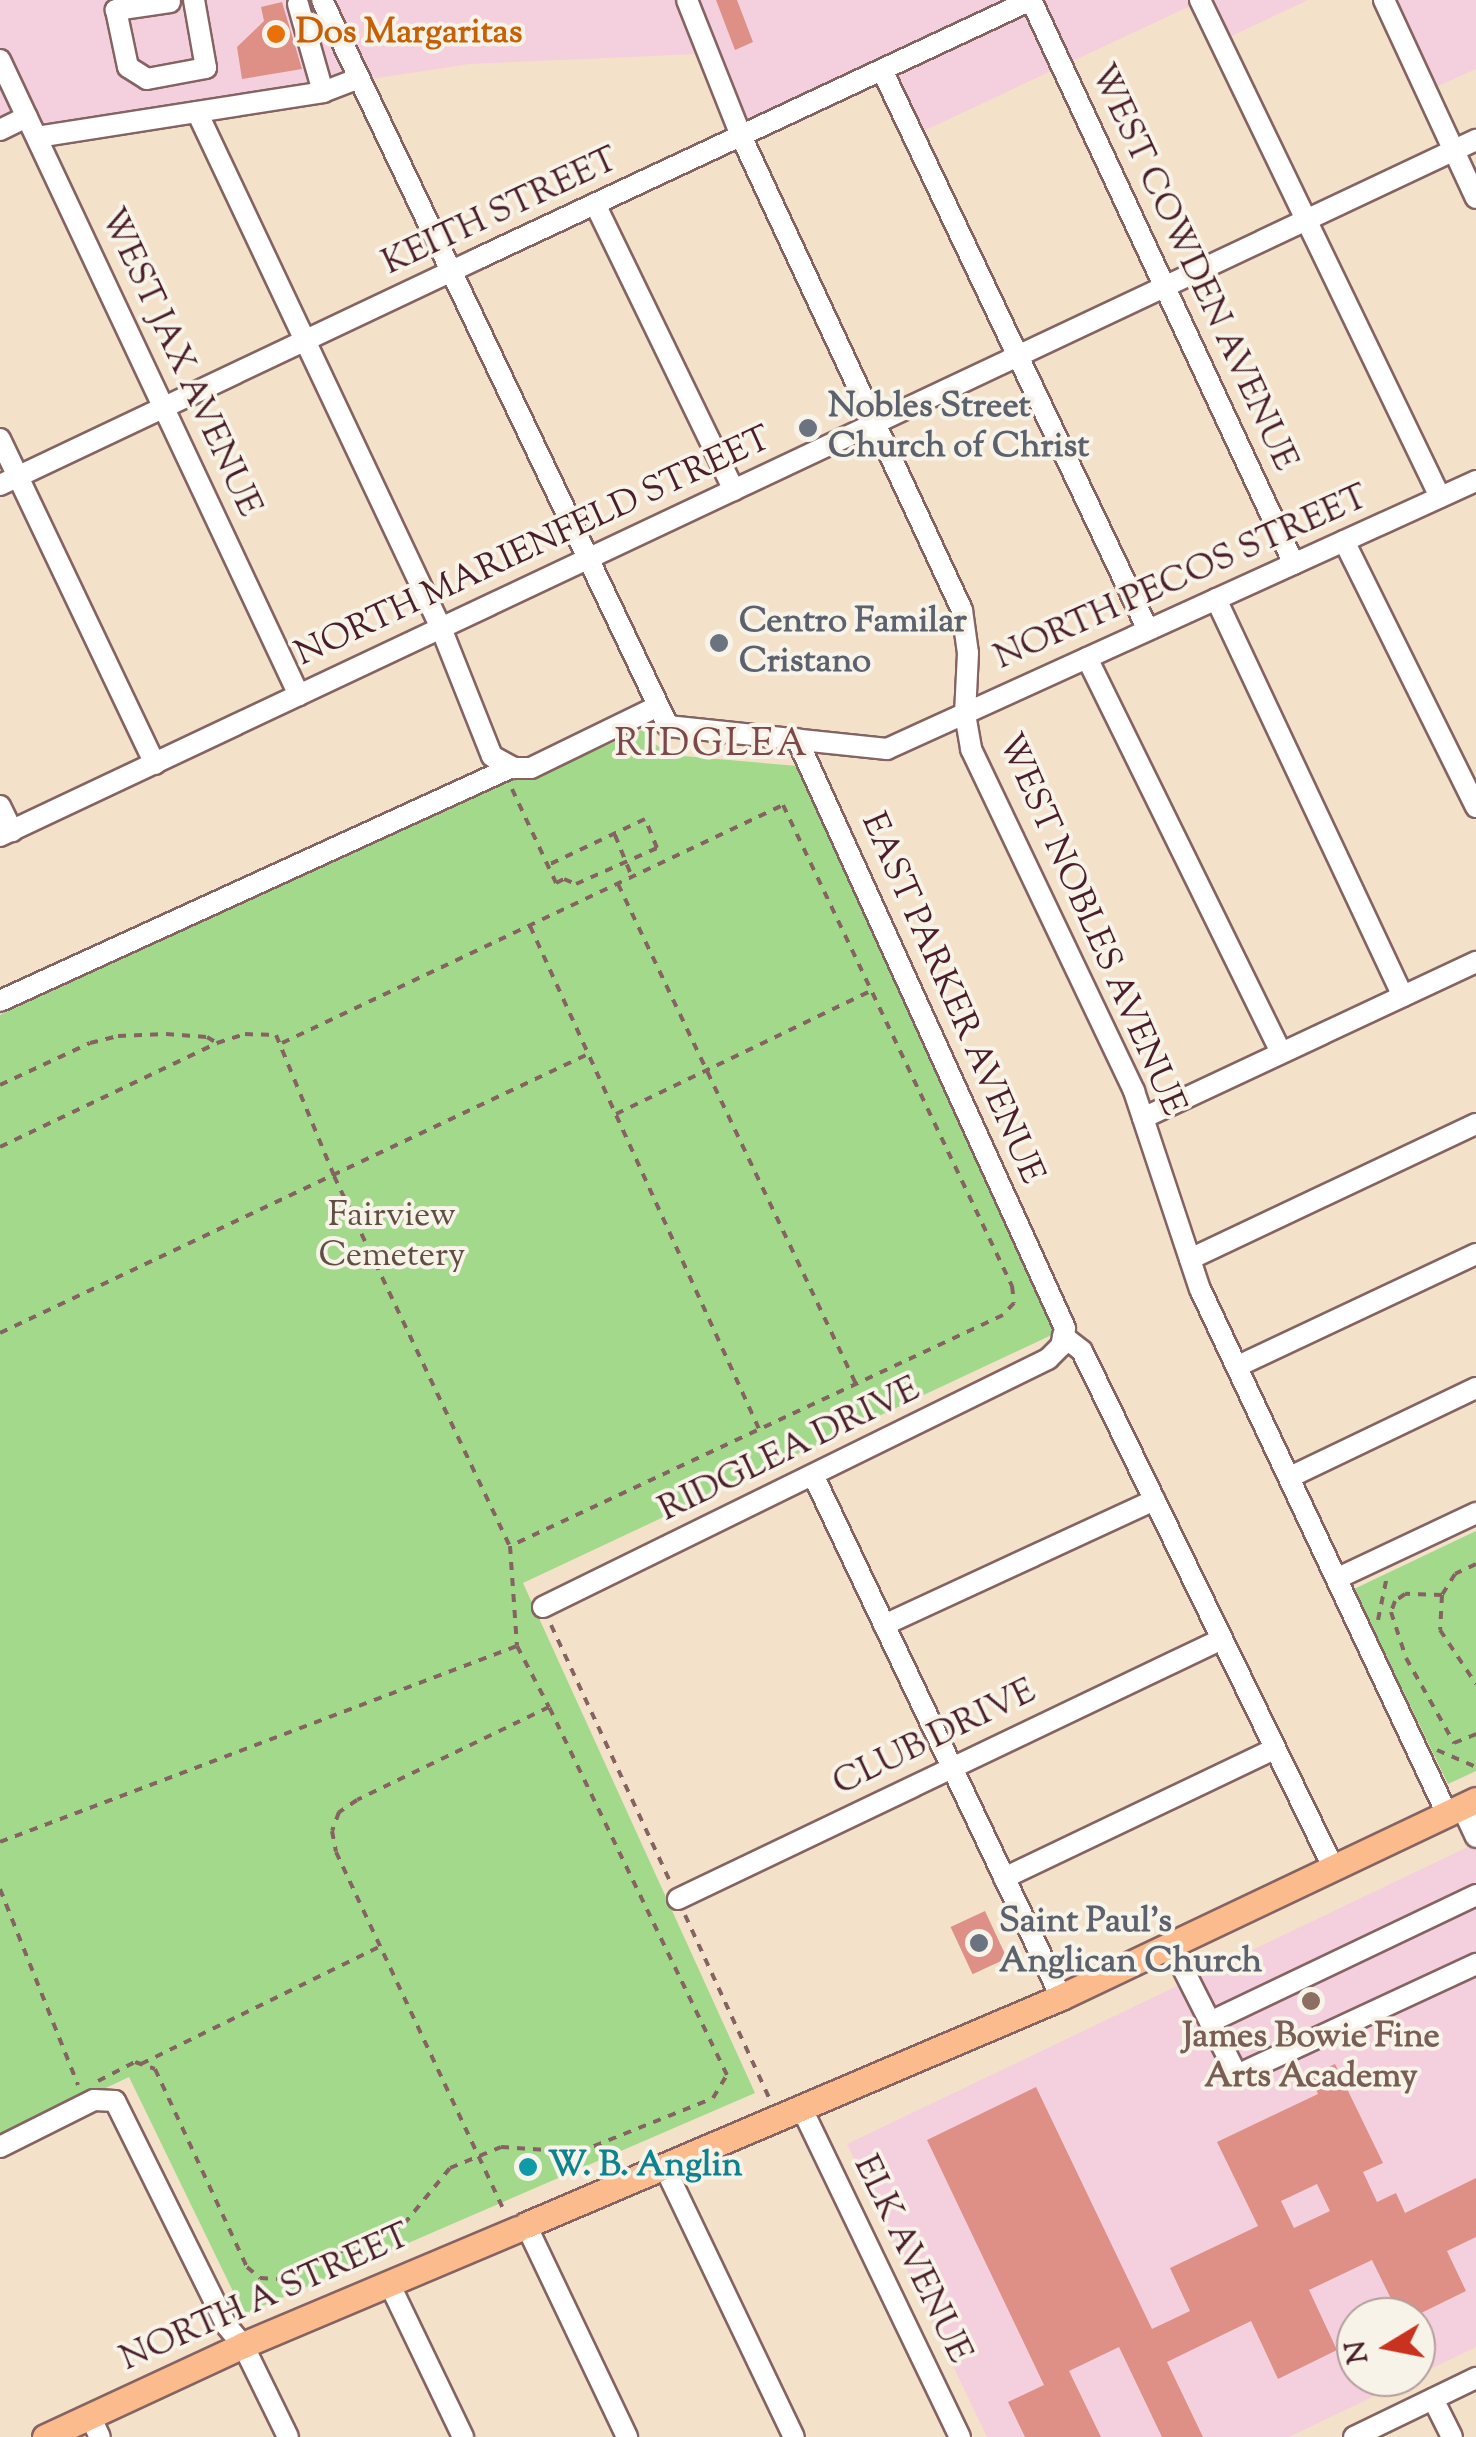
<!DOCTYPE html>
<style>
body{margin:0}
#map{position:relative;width:1476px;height:2437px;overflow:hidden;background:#f3e2c9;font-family:"Sorts Mill Goudy",serif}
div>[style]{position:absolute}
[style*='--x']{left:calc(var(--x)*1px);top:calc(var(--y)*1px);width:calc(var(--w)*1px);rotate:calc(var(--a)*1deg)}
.built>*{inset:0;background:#f4cfdd}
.green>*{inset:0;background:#a2d98b}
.building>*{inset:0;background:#de9086;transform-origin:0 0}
.path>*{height:4px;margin-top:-2px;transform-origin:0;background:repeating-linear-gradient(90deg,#856362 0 8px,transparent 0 16px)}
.roads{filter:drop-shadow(2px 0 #856362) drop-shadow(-2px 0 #856362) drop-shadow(0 2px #856362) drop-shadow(0 -2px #856362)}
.minor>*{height:20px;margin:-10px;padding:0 10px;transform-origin:10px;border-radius:10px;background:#fff}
.major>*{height:25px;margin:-12.5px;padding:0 12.5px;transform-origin:12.5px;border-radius:12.5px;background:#fbbb8d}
.dots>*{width:28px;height:28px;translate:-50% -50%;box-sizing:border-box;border:5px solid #f7f3e8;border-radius:50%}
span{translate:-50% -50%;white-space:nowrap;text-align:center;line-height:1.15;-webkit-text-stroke:8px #f7f3e8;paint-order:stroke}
.food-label{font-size:35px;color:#c56008;font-weight:700}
.left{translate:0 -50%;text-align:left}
.street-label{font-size:35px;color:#4a1f2b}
.worship-label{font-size:35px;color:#5b616d;font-weight:700}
.park-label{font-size:35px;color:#604e43}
.education-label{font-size:35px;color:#785e54;font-weight:700}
.culture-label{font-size:35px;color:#0d838f;font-weight:700}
.neighbourhood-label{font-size:38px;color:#7e474b;letter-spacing:2.5px}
.north{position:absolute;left:1336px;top:2297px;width:100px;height:100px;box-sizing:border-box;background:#f7f3e8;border:2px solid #b29e9c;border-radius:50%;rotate:260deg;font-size:28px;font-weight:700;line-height:40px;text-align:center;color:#4a1f2b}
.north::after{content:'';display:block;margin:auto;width:35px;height:45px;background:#c8321e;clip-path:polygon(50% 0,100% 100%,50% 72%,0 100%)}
</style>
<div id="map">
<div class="built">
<div style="clip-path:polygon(0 0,1203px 0,917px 134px,886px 70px,732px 141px,699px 54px,469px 64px,0 136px)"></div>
<div style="clip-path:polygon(1206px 0,1308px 0,1225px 39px)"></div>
<div style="clip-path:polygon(1382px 0,1476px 0,1476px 69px,1425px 92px)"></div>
<div style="clip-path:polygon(1476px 1843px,1476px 2347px,1416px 2376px,1416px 2317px,1356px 2317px,1356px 2377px,1414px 2377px,1289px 2437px,987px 2437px,847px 2144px)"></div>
</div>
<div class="green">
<div style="clip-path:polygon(646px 728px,655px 744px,671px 755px,798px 766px,1060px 1331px,523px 1583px,755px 2093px,244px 2314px,129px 2077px,0 2138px,0 1015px,503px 780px,531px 779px)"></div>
<div style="clip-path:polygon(1476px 1531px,1476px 1771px,1448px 1784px,1354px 1589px)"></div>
</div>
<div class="building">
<div style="clip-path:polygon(716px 0,737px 0,753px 42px,735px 50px)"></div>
<div style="clip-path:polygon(282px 2px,302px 69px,242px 79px,237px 47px,264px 21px,261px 7px)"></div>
<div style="left:985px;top:1911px;width:52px;height:38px;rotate:65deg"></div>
<div style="clip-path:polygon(evenodd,1335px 2064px,1383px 2163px,1363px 2172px,1377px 2202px,1396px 2193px,1405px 2213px,1476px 2178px,1476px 2237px,1447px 2251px,1466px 2291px,1413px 2317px,1400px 2317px,1372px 2260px,1309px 2290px,1337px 2350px,1278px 2379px,1251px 2321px,1167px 2362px,1203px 2437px,1162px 2437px,1119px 2347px,1069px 2371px,1101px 2437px,1025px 2437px,1008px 2402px,1044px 2385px,927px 2140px,1036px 2087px,1152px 2329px,1190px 2311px,1170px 2268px,1258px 2226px,1217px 2142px,1318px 2094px,1310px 2076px,1335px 2064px,1317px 2184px,1330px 2211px,1294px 2228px,1281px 2201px,1317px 2184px)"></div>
</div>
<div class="path">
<div style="--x:512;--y:789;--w:104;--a:64.9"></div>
<div style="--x:556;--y:883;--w:9;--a:-27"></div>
<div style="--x:564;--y:879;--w:13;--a:23"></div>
<div style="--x:576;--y:884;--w:89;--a:-24"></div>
<div style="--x:657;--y:848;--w:31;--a:-112"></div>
<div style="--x:645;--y:819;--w:107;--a:154.6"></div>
<div style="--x:615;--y:835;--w:45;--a:68"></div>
<div style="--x:618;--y:884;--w:554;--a:64.55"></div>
<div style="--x:530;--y:926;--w:553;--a:65.52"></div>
<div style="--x:282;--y:1043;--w:555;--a:-25.41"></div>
<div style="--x:783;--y:805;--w:533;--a:64.54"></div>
<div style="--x:1012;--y:1286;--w:17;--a:83"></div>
<div style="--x:1014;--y:1303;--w:16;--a:133"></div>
<div style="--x:1003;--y:1315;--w:544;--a:154.89"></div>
<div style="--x:0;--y:1085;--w:99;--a:-25"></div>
<div style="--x:90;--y:1043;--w:29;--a:-14"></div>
<div style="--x:118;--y:1036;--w:48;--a:-2.4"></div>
<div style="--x:166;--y:1034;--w:41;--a:4.2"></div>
<div style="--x:207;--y:1037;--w:12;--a:31"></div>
<div style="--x:616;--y:1114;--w:283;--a:-25.8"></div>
<div style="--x:0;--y:1147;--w:241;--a:-25.6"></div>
<div style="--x:217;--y:1043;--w:29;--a:-18"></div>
<div style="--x:245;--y:1034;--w:31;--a:2"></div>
<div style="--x:276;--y:1035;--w:152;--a:67.6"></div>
<div style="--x:334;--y:1176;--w:410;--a:64.6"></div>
<div style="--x:510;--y:1546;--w:100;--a:86"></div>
<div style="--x:517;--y:1646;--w:69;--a:62.3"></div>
<div style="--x:549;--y:1707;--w:213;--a:154.2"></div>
<div style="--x:357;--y:1800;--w:22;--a:146"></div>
<div style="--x:339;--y:1812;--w:20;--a:110"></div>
<div style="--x:332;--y:1831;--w:21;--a:79"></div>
<div style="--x:336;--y:1852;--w:395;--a:64.9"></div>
<div style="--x:0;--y:1333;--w:651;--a:-25.38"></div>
<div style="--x:1476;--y:1564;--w:23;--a:155"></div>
<div style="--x:1455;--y:1574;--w:25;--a:122"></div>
<div style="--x:1442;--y:1595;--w:37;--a:-178"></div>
<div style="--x:1405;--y:1594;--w:12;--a:145"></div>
<div style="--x:1395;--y:1601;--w:12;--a:110"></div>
<div style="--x:1391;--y:1612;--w:48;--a:71.9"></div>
<div style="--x:1406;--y:1658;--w:98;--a:60.5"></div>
<div style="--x:1454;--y:1743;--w:24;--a:-22"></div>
<div style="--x:1442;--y:1595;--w:35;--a:93"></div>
<div style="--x:1440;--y:1630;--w:65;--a:56.3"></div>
<div style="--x:1378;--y:1620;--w:45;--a:-78.4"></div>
<div style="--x:551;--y:1625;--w:285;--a:65.1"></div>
<div style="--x:1437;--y:1750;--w:43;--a:23.6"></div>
<div style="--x:0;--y:1842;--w:553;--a:-20.76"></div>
<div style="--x:0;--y:1889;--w:211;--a:68.3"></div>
<div style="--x:685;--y:1915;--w:201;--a:65.3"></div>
<div style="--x:141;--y:2064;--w:265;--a:-26.2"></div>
<div style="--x:98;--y:2081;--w:42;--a:-27.2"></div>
<div style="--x:135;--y:2062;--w:21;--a:19"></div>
<div style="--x:155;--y:2069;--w:218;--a:65.1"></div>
<div style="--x:247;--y:2267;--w:17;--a:40"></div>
<div style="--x:260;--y:2278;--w:17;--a:3"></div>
<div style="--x:277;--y:2279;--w:138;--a:-23.4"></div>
<div style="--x:404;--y:2224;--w:72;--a:-50.6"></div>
<div style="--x:450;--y:2168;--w:55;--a:-22.4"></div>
<div style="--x:501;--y:2147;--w:78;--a:3.7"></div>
<div style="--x:579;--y:2152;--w:144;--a:-21.9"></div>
<div style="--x:713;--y:2098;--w:27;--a:-59"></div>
<div style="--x:727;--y:2075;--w:409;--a:-115.8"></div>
</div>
<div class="roads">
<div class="minor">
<div style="--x:322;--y:0;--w:804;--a:64.52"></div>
<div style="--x:668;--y:726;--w:220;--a:6"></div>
<div style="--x:887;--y:749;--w:647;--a:-24.47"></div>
<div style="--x:687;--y:0;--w:146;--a:68.3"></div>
<div style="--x:741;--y:136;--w:523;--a:65"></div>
<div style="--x:962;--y:610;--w:43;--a:82.1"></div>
<div style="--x:968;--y:653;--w:61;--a:92.8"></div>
<div style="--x:965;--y:714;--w:36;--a:80"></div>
<div style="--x:971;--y:749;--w:379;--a:64.5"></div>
<div style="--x:1134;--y:1091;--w:209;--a:71.6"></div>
<div style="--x:1200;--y:1289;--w:580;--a:64.8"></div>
<div style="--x:1200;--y:0;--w:552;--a:64.22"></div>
<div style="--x:1384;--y:0;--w:218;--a:65.1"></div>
<div style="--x:170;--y:2;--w:55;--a:171.6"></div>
<div style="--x:116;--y:10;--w:58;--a:78.1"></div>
<div style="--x:128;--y:67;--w:22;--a:32"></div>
<div style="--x:147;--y:79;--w:60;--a:-10.6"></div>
<div style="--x:206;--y:68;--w:69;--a:-100"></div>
<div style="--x:298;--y:4;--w:91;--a:74.1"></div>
<div style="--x:323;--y:92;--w:39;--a:-21"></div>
<div style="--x:0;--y:60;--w:702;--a:64.79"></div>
<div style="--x:882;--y:70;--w:620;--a:64.59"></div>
<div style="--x:197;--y:112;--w:571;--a:64.69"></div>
<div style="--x:441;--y:628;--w:138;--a:68.3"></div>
<div style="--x:492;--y:756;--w:25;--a:29"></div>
<div style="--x:514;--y:768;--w:17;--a:0"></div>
<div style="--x:531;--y:768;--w:141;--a:-26"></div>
<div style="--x:0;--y:130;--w:30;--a:-26"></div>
<div style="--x:37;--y:137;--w:290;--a:-8.9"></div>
<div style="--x:595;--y:204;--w:318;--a:64.1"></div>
<div style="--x:0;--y:439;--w:360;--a:64.5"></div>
<div style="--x:0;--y:485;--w:528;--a:-25.35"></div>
<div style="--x:477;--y:259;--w:612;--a:-25.06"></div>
<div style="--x:1031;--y:0;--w:622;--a:65"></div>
<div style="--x:1344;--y:541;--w:297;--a:63.6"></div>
<div style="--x:1216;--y:599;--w:439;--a:64.8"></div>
<div style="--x:1087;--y:658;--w:440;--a:63.8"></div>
<div style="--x:0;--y:806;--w:28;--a:64"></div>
<div style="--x:0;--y:836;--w:1632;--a:-25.25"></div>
<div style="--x:0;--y:1001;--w:563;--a:-24.56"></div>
<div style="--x:1143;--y:1118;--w:368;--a:-25.1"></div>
<div style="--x:1190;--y:1259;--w:316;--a:-25.3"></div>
<div style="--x:1063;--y:1336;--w:24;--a:38"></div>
<div style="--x:1082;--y:1351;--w:574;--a:64.06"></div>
<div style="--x:1238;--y:1366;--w:263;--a:-25.2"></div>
<div style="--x:814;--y:1477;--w:576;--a:64.59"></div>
<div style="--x:1290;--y:1477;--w:206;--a:-25.6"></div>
<div style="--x:1338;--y:1578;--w:153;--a:-25.2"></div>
<div style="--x:543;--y:1607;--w:563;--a:-26.16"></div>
<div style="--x:1048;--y:1359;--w:18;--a:-45"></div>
<div style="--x:1061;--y:1346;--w:18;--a:-77"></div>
<div style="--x:1065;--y:1328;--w:647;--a:-114.47"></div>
<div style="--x:884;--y:1625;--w:298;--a:-24.8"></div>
<div style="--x:1462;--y:1807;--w:33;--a:65"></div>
<div style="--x:1004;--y:1878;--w:300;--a:-25.5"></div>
<div style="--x:678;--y:1899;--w:603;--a:-25.55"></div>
<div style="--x:1171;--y:1945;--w:146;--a:63.1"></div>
<div style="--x:1237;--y:2075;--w:264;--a:-24.9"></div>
<div style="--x:1210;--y:2022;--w:295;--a:-25.5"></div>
<div style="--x:803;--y:2111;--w:362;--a:64.3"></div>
<div style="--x:0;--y:2147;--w:105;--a:-26.6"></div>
<div style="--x:94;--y:2100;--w:21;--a:3"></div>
<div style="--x:115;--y:2101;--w:250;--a:63.6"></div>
<div style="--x:226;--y:2325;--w:26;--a:50"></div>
<div style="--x:243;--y:2345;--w:102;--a:63.9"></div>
<div style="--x:665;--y:2168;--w:298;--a:64.4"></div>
<div style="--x:517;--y:2229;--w:10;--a:-24"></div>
<div style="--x:526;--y:2225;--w:235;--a:64.5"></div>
<div style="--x:389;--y:2283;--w:171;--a:64.3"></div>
<div style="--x:1433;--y:2399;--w:42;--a:63.4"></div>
<div style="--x:90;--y:2416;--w:23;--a:65"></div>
<div style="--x:1354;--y:2437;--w:136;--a:-25.8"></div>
</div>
<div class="major">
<div style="--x:526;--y:2225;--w:582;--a:-23.08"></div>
<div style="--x:1061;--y:1997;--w:459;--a:-25.4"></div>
<div style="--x:45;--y:2437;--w:218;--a:-24.9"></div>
<div style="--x:243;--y:2345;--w:298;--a:-22.9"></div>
</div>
</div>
<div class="dots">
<div style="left:276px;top:34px;background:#e8710a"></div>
<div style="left:808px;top:428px;background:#6b7280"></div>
<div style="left:719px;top:643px;background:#6b7280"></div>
<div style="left:979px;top:1943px;background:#6b7280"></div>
<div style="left:1311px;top:2001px;background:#8d6e63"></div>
<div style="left:528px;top:2167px;background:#0f9aa8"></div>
</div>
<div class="food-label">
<span class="left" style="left:296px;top:34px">Dos Margaritas</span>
</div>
<div class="street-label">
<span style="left:501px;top:213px;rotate:-25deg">KEITH STREET</span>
<span style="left:1192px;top:268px;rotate:65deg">WEST COWDEN AVENUE</span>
<span style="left:179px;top:363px;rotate:65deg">WEST JAX AVENUE</span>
<span style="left:534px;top:548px;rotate:-25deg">NORTH MARIENFELD STREET</span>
<span style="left:1182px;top:579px;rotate:-24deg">NORTH PECOS STREET</span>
<span style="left:1090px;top:925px;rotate:66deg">WEST NOBLES AVENUE</span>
<span style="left:951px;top:999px;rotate:66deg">EAST PARKER AVENUE</span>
<span style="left:790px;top:1451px;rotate:-26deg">RIDGLEA DRIVE</span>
<span style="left:935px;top:1739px;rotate:-26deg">CLUB DRIVE</span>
<span style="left:911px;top:2260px;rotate:64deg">ELK AVENUE</span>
<span style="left:266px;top:2299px;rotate:-24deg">NORTH A STREET</span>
</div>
<div class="worship-label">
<span class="left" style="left:828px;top:428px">Nobles Street<br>Church of Christ</span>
<span class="left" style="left:739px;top:643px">Centro Familar<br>Cristano</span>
<span class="left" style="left:999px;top:1943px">Saint Paul's<br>Anglican Church</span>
</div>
<div class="park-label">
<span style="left:392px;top:1237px">Fairview<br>Cemetery</span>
</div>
<div class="education-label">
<span style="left:1311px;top:2058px">James Bowie Fine<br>Arts Academy</span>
</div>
<div class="culture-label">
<span class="left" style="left:548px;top:2167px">W. B. Anglin</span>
</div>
<div class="neighbourhood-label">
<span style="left:712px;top:747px">RIDGLEA</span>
</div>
<div class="north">N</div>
</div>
